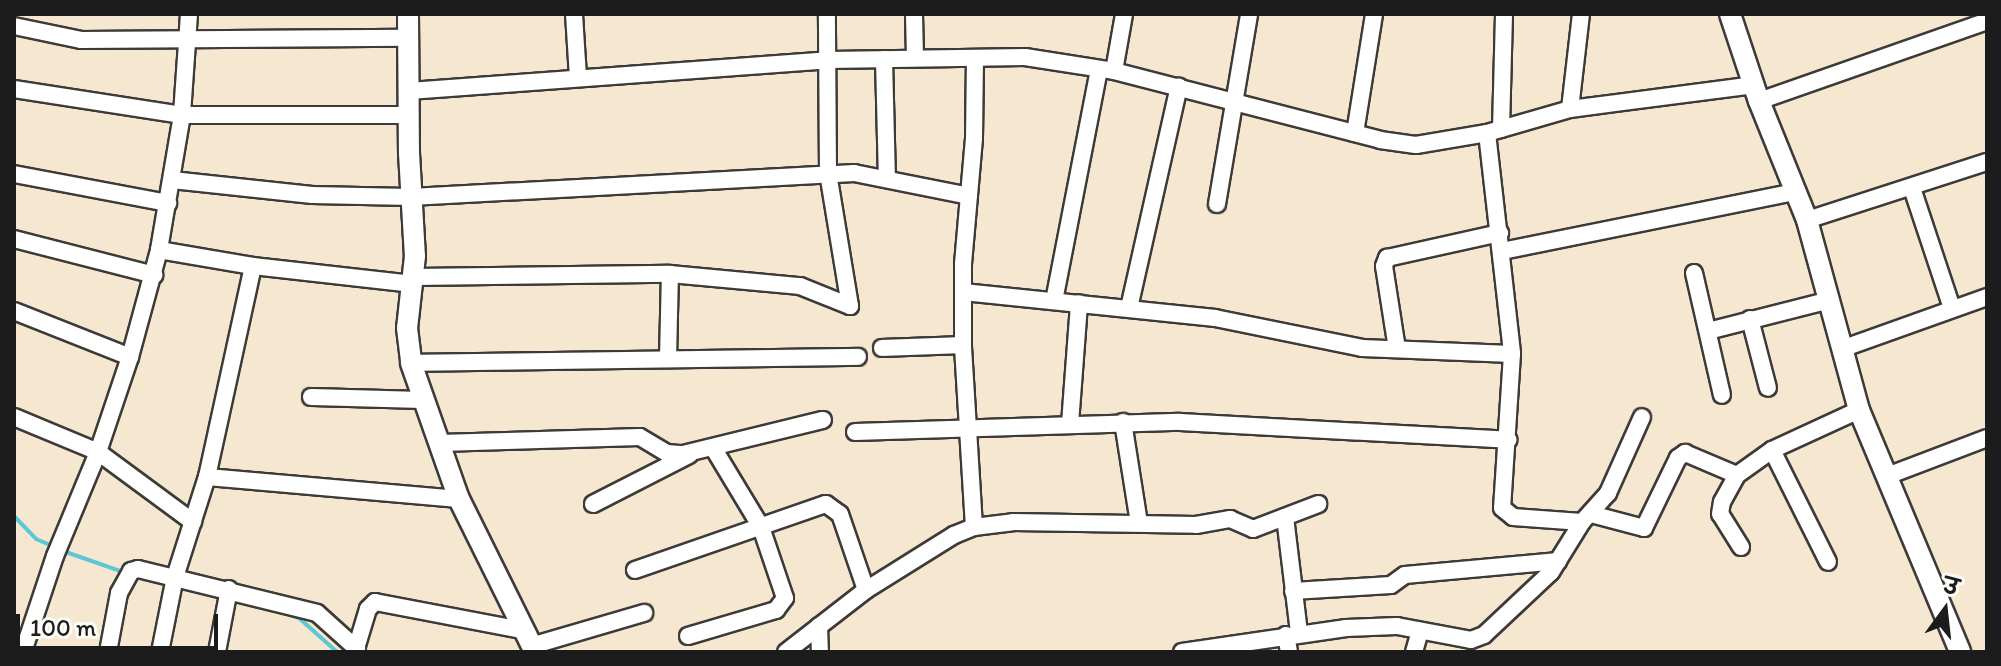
<!DOCTYPE html>
<meta charset="utf-8">
<style>
body{margin:0}
#map{position:relative;width:2001px;height:666px;overflow:hidden;background:#f6e7d1;font-family:Itim,"Playpen Sans Deva",sans-serif}
div>[style]{position:absolute}
[style*='--x']{left:calc(var(--x)*1px);top:calc(var(--y)*1px);width:calc(var(--w)*1px);rotate:calc(var(--a)*1deg)}
.stream>*{height:4px;margin:-2px;padding:0 2px;transform-origin:2px;border-radius:2px;background:#5cc8d4}
.roads{filter:drop-shadow(2px 0 #3d3a37) drop-shadow(-2px 0 #3d3a37) drop-shadow(0 2px #3d3a37) drop-shadow(0 -2px #3d3a37)}
.minor>*{height:16px;margin:-8px;padding:0 8px;transform-origin:8px;border-radius:8px;background:#fff}
.tertiary>*{height:20px;margin:-10px;padding:0 10px;transform-origin:10px;border-radius:10px;background:#fff}
span{translate:-50% -50%;white-space:nowrap;text-align:center;line-height:1.15;-webkit-text-stroke:7px #fdfcf7;paint-order:stroke}
.frame{position:absolute;inset:0;border:16px solid #1c1c1c;pointer-events:none}
.north{position:absolute;left:1905px;top:570px;width:80px;height:80px;-webkit-text-stroke:6px #fdfcf7;paint-order:stroke;rotate:15deg;font-size:22px;font-weight:700;line-height:32px;text-align:center;color:#1c1c1c}
.north::after{content:'';display:block;margin:auto;width:28px;height:36px;background:#1c1c1c;clip-path:polygon(50% 0,100% 100%,50% 72%,0 100%)}
.scale{position:absolute;left:16px;top:614px;width:202px;height:36px;box-sizing:border-box;border:4px solid #1c1c1c;border-top:0;padding-left:10px;font-size:24px;line-height:28px;white-space:nowrap;color:#1c1c1c;-webkit-text-stroke:6px #fdfcf7;paint-order:stroke}
</style>
<div id="map">
<div class="stream">
<div style="--x:14;--y:516;--w:32;--a:46"></div>
<div style="--x:36;--y:539;--w:21;--a:23"></div>
<div style="--x:63;--y:551;--w:67;--a:19.2"></div>
<div style="--x:134;--y:576;--w:24;--a:15"></div>
<div style="--x:285;--y:613;--w:15;--a:20"></div>
<div style="--x:299;--y:618;--w:51;--a:41.8"></div>
</div>
<div class="roads">
<div class="minor">
<div style="--x:189;--y:14;--w:101;--a:94"></div>
<div style="--x:182;--y:115;--w:137;--a:99.7"></div>
<div style="--x:159;--y:250;--w:95;--a:9.7"></div>
<div style="--x:253;--y:266;--w:161;--a:6.4"></div>
<div style="--x:574;--y:14;--w:64;--a:86.4"></div>
<div style="--x:914;--y:14;--w:44;--a:88.7"></div>
<div style="--x:14;--y:26;--w:68;--a:11.8"></div>
<div style="--x:81;--y:40;--w:327;--a:-0.4"></div>
<div style="--x:884;--y:59;--w:119;--a:88.6"></div>
<div style="--x:1114;--y:71;--w:58;--a:-80"></div>
<div style="--x:14;--y:89;--w:170;--a:8.8"></div>
<div style="--x:182;--y:115;--w:226;--a:0"></div>
<div style="--x:409;--y:91;--w:420;--a:-4.2"></div>
<div style="--x:828;--y:60;--w:197;--a:-0.9"></div>
<div style="--x:1025;--y:57;--w:90;--a:8.9"></div>
<div style="--x:1114;--y:71;--w:275;--a:14.5"></div>
<div style="--x:1380;--y:140;--w:36;--a:8"></div>
<div style="--x:1416;--y:145;--w:72;--a:-9.6"></div>
<div style="--x:1487;--y:133;--w:86;--a:-16.1"></div>
<div style="--x:1570;--y:109;--w:186;--a:-7.4"></div>
<div style="--x:1759;--y:101;--w:242;--a:-19.3"></div>
<div style="--x:1570;--y:109;--w:96;--a:-83.4"></div>
<div style="--x:1501;--y:129;--w:115;--a:-88.5"></div>
<div style="--x:1355;--y:133;--w:121;--a:-80.9"></div>
<div style="--x:1487;--y:133;--w:222;--a:83.5"></div>
<div style="--x:1512;--y:354;--w:154;--a:93.7"></div>
<div style="--x:1502;--y:508;--w:14;--a:39"></div>
<div style="--x:1513;--y:517;--w:69;--a:4.1"></div>
<div style="--x:14;--y:174;--w:157;--a:10.7"></div>
<div style="--x:172;--y:180;--w:141;--a:6.1"></div>
<div style="--x:312;--y:195;--w:99;--a:1.2"></div>
<div style="--x:411;--y:197;--w:444;--a:-3.1"></div>
<div style="--x:854;--y:173;--w:117;--a:11.3"></div>
<div style="--x:1912;--y:188;--w:126;--a:71.6"></div>
<div style="--x:1217;--y:204;--w:193;--a:-80.4"></div>
<div style="--x:1807;--y:220;--w:189;--a:-17.9"></div>
<div style="--x:14;--y:239;--w:145;--a:14.4"></div>
<div style="--x:1502;--y:251;--w:298;--a:-11.4"></div>
<div style="--x:253;--y:266;--w:216;--a:102.3"></div>
<div style="--x:207;--y:477;--w:253;--a:5"></div>
<div style="--x:1694;--y:273;--w:125;--a:77.1"></div>
<div style="--x:414;--y:277;--w:256;--a:-0.7"></div>
<div style="--x:670;--y:274;--w:131;--a:5.3"></div>
<div style="--x:800;--y:286;--w:54;--a:21.8"></div>
<div style="--x:850;--y:306;--w:135;--a:-99.4"></div>
<div style="--x:828;--y:173;--w:159;--a:-90.4"></div>
<div style="--x:964;--y:292;--w:252;--a:5.9"></div>
<div style="--x:1215;--y:318;--w:150;--a:11.5"></div>
<div style="--x:1362;--y:348;--w:150;--a:2.3"></div>
<div style="--x:1054;--y:301;--w:236;--a:-79"></div>
<div style="--x:1129;--y:308;--w:227;--a:-77.3"></div>
<div style="--x:14;--y:311;--w:125;--a:21.6"></div>
<div style="--x:1750;--y:319;--w:71;--a:75.4"></div>
<div style="--x:1708;--y:331;--w:126;--a:-14.3"></div>
<div style="--x:882;--y:348;--w:81;--a:-2.1"></div>
<div style="--x:1844;--y:348;--w:152;--a:-19.6"></div>
<div style="--x:1397;--y:349;--w:84;--a:-98.9"></div>
<div style="--x:1384;--y:266;--w:9;--a:-69"></div>
<div style="--x:1387;--y:258;--w:116;--a:-12.5"></div>
<div style="--x:668;--y:359;--w:85;--a:-88.7"></div>
<div style="--x:411;--y:363;--w:447;--a:-0.8"></div>
<div style="--x:311;--y:397;--w:112;--a:1.5"></div>
<div style="--x:14;--y:417;--w:91;--a:22.6"></div>
<div style="--x:98;--y:452;--w:118;--a:36.4"></div>
<div style="--x:1123;--y:422;--w:102;--a:81"></div>
<div style="--x:1070;--y:424;--w:121;--a:-85.7"></div>
<div style="--x:855;--y:432;--w:325;--a:-1.8"></div>
<div style="--x:1180;--y:422;--w:329;--a:3.1"></div>
<div style="--x:440;--y:443;--w:200;--a:-1.7"></div>
<div style="--x:640;--y:437;--w:31;--a:31"></div>
<div style="--x:667;--y:453;--w:16;--a:4"></div>
<div style="--x:683;--y:454;--w:144;--a:-13.7"></div>
<div style="--x:1772;--y:450;--w:125;--a:63.4"></div>
<div style="--x:1887;--y:476;--w:107;--a:-20.8"></div>
<div style="--x:593;--y:504;--w:108;--a:-27"></div>
<div style="--x:1591;--y:514;--w:55;--a:14.8"></div>
<div style="--x:1644;--y:528;--w:78;--a:-64.1"></div>
<div style="--x:1678;--y:458;--w:9;--a:-36"></div>
<div style="--x:1685;--y:453;--w:56;--a:22.9"></div>
<div style="--x:1285;--y:517;--w:117;--a:83.1"></div>
<div style="--x:974;--y:527;--w:182;--a:-93.5"></div>
<div style="--x:963;--y:345;--w:81;--a:-90"></div>
<div style="--x:963;--y:264;--w:125;--a:-85"></div>
<div style="--x:974;--y:139;--w:81;--a:-89.3"></div>
<div style="--x:1741;--y:547;--w:39;--a:-122"></div>
<div style="--x:1720;--y:514;--w:12;--a:-81"></div>
<div style="--x:1722;--y:502;--w:31;--a:-61"></div>
<div style="--x:1737;--y:475;--w:43;--a:-35.5"></div>
<div style="--x:1772;--y:450;--w:96;--a:-24.7"></div>
<div style="--x:635;--y:570;--w:202;--a:-19.1"></div>
<div style="--x:826;--y:504;--w:17;--a:36"></div>
<div style="--x:840;--y:514;--w:80;--a:71.1"></div>
<div style="--x:1293;--y:591;--w:98;--a:-3.5"></div>
<div style="--x:1391;--y:585;--w:17;--a:-36"></div>
<div style="--x:1405;--y:575;--w:154;--a:-5.2"></div>
<div style="--x:819;--y:626;--w:26;--a:88"></div>
<div style="--x:1286;--y:635;--w:17;--a:80"></div>
<div style="--x:688;--y:636;--w:92;--a:-16.5"></div>
<div style="--x:776;--y:610;--w:15;--a:-53"></div>
<div style="--x:785;--y:598;--w:75;--a:-108.7"></div>
<div style="--x:761;--y:527;--w:91;--a:-121.1"></div>
<div style="--x:531;--y:646;--w:118;--a:-16.3"></div>
<div style="--x:23;--y:652;--w:101;--a:-71.6"></div>
<div style="--x:55;--y:556;--w:113;--a:-67.5"></div>
<div style="--x:98;--y:452;--w:100;--a:-71.4"></div>
<div style="--x:130;--y:357;--w:111;--a:-74.8"></div>
<div style="--x:108;--y:652;--w:60;--a:-79.4"></div>
<div style="--x:119;--y:593;--w:25;--a:-61"></div>
<div style="--x:131;--y:571;--w:7;--a:-16"></div>
<div style="--x:138;--y:569;--w:184;--a:13.8"></div>
<div style="--x:317;--y:613;--w:54;--a:42"></div>
<div style="--x:160;--y:652;--w:76;--a:-78.7"></div>
<div style="--x:175;--y:577;--w:105;--a:-72.3"></div>
<div style="--x:217;--y:652;--w:64;--a:-79.2"></div>
<div style="--x:355;--y:652;--w:45;--a:-73.2"></div>
<div style="--x:368;--y:609;--w:10;--a:-45"></div>
<div style="--x:375;--y:602;--w:150;--a:10.8"></div>
<div style="--x:786;--y:652;--w:101;--a:-37.8"></div>
<div style="--x:866;--y:590;--w:104;--a:-32"></div>
<div style="--x:954;--y:535;--w:22;--a:-22"></div>
<div style="--x:974;--y:527;--w:39;--a:-7"></div>
<div style="--x:1013;--y:522;--w:183;--a:0.9"></div>
<div style="--x:1196;--y:525;--w:35;--a:-10"></div>
<div style="--x:1230;--y:519;--w:25;--a:23"></div>
<div style="--x:1253;--y:529;--w:70;--a:-21"></div>
<div style="--x:1182;--y:652;--w:166;--a:-8.3"></div>
<div style="--x:1346;--y:628;--w:51;--a:-2.2"></div>
<div style="--x:1397;--y:626;--w:75;--a:10.7"></div>
<div style="--x:1471;--y:640;--w:14;--a:-21"></div>
<div style="--x:1484;--y:635;--w:92;--a:-43.2"></div>
<div style="--x:1551;--y:572;--w:59;--a:-58.2"></div>
<div style="--x:1582;--y:522;--w:39;--a:-48"></div>
<div style="--x:1608;--y:493;--w:83;--a:-65.9"></div>
<div style="--x:1414;--y:652;--w:22;--a:-74"></div>
</div>
<div class="tertiary">
<div style="--x:408;--y:14;--w:139;--a:89.6"></div>
<div style="--x:409;--y:153;--w:103;--a:86.7"></div>
<div style="--x:415;--y:256;--w:72;--a:96.3"></div>
<div style="--x:407;--y:328;--w:35;--a:83"></div>
<div style="--x:411;--y:363;--w:144;--a:70.6"></div>
<div style="--x:459;--y:499;--w:171;--a:63.6"></div>
<div style="--x:1730;--y:14;--w:92;--a:71.6"></div>
<div style="--x:1759;--y:101;--w:128;--a:68"></div>
<div style="--x:1807;--y:220;--w:197;--a:74.7"></div>
<div style="--x:1859;--y:410;--w:262;--a:67.3"></div>
</div>
</div>
<div class="frame"></div>
<div class="north">उ</div>
<div class="scale">100 m</div>
</div>
